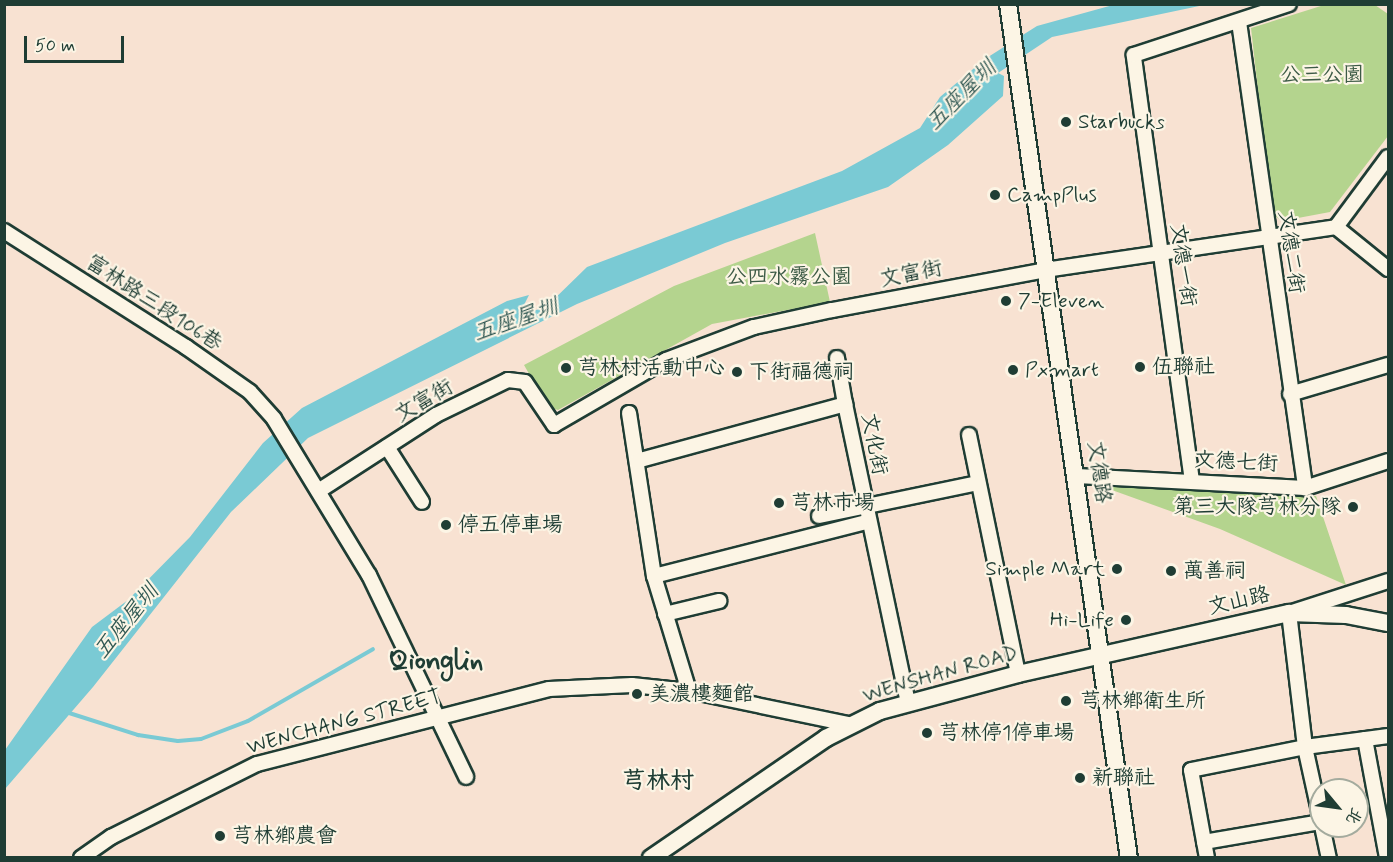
<!DOCTYPE html>
<meta charset="utf-8">
<style>
body{margin:0}
#map{position:relative;width:1393px;height:862px;overflow:hidden;background:#f8e2d2;font-family:Mynerve,"LXGW WenKai TC",sans-serif}
div>[style]{position:absolute}
[style*='--x']{left:calc(var(--x)*1px);top:calc(var(--y)*1px);width:calc(var(--w)*1px);rotate:calc(var(--a)*1deg)}
.green>*{inset:0;background:#b4d48e}
.water>*{inset:0;background:#7acad4}
.stream>*{height:4px;margin:-2px;padding:0 2px;transform-origin:2px;border-radius:2px;background:#7acad4}
.roads{filter:drop-shadow(2px 0 #1f3d34) drop-shadow(-2px 0 #1f3d34) drop-shadow(0 2px #1f3d34) drop-shadow(0 -2px #1f3d34)}
.minor>*{height:14px;margin:-7px;padding:0 7px;transform-origin:7px;border-radius:7px;background:#fcf5e5}
.major>*{height:16px;margin:-8px;padding:0 8px;transform-origin:8px;border-radius:8px;background:#fcf5e5}
.dots>*{width:16px;height:16px;translate:-50% -50%;box-sizing:border-box;border:3px solid #fcf5e5;border-radius:50%}
span{translate:-50% -50%;white-space:nowrap;text-align:center;line-height:1.15;-webkit-text-stroke:4.5px #fcf5e5;paint-order:stroke}
.park-label{font-size:21px;color:#3d5b46}
.poi-label{font-size:21px;color:#1f3d34}
.left{translate:0 -50%;text-align:left}
.right{translate:-100% -50%;text-align:right}
.street-label{font-size:21px;color:#1f3d34}
.water-label{font-size:22px;color:#315954;font-style:italic}
.quarter-label{font-size:24px;color:#1f3d34;font-weight:700}
.district-label{font-size:27px;color:#1f3d34;font-weight:700}
.frame{position:absolute;inset:0;border:6px solid #1f3d34;pointer-events:none}
.north{position:absolute;left:1309px;top:778px;width:60px;height:60px;box-sizing:border-box;background:#fcf5e5;border:2px solid #a4ab9e;border-radius:50%;rotate:119deg;font-size:16px;font-weight:700;line-height:24px;text-align:center;color:#1f3d34}
.north::after{content:'';display:block;margin:auto;width:21px;height:27px;background:#1f3d34;clip-path:polygon(50% 0,100% 100%,50% 72%,0 100%)}
.scale{position:absolute;left:24px;top:36px;width:100px;height:27px;box-sizing:border-box;border:3px solid #1f3d34;border-top:0;padding-left:8px;font-size:18px;line-height:21px;white-space:nowrap;color:#1f3d34;-webkit-text-stroke:4px #fcf5e5;paint-order:stroke}
</style>
<div id="map">
<div class="green">
<div style="clip-path:polygon(1324px 5px,1375px 5px,1388px 14px,1388px 136px,1330px 212px,1282px 221px,1272px 214px,1251px 28px)"></div>
<div style="clip-path:polygon(815px 233px,830px 302px,712px 324px,558px 410px,548px 407px,524px 365px,674px 286px)"></div>
<div style="clip-path:polygon(1098px 485px,1316px 496px,1346px 585px,1220px 529px)"></div>
</div>
<div class="water">
<div style="clip-path:polygon(1113px 5px,1204px 5px,1052px 37px,998px 73px,1004px 76px,1003px 96px,948px 145px,888px 187px,725px 243px,577px 304px,308px 438px,231px 512px,93px 687px,5px 789px,5px 750px,92px 627px,128px 600px,190px 537px,263px 443px,302px 408px,507px 301px,529px 295px,519px 315px,546px 307px,587px 267px,842px 171px,920px 128px,940px 97px,985px 59px,1037px 26px)"></div>
</div>
<div class="stream">
<div style="--x:66;--y:712;--w:76;--a:17.7"></div>
<div style="--x:138;--y:735;--w:40;--a:8.5"></div>
<div style="--x:178;--y:741;--w:23;--a:-5"></div>
<div style="--x:201;--y:739;--w:50;--a:-21"></div>
<div style="--x:248;--y:721;--w:144;--a:-29.9"></div>
</div>
<div class="roads">
<div class="minor">
<div style="--x:1239;--y:22;--w:471;--a:81.9"></div>
<div style="--x:1336;--y:227;--w:87;--a:-53.4"></div>
<div style="--x:4;--y:231;--w:216;--a:32.5"></div>
<div style="--x:186;--y:347;--w:78;--a:35.1"></div>
<div style="--x:250;--y:392;--w:36;--a:48"></div>
<div style="--x:274;--y:419;--w:183;--a:58.7"></div>
<div style="--x:369;--y:575;--w:224;--a:64.3"></div>
<div style="--x:837;--y:358;--w:47;--a:80.1"></div>
<div style="--x:1290;--y:394;--w:102;--a:-16.5"></div>
<div style="--x:629;--y:413;--w:165;--a:81.3"></div>
<div style="--x:654;--y:576;--w:120;--a:73.1"></div>
<div style="--x:969;--y:435;--w:244;--a:78.4"></div>
<div style="--x:387;--y:447;--w:65;--a:57.5"></div>
<div style="--x:637;--y:461;--w:216;--a:-15.3"></div>
<div style="--x:845;--y:404;--w:305;--a:78.1"></div>
<div style="--x:1077;--y:476;--w:228;--a:3"></div>
<div style="--x:1305;--y:488;--w:87;--a:-18"></div>
<div style="--x:1192;--y:481;--w:430;--a:-97.8"></div>
<div style="--x:1134;--y:55;--w:163;--a:-18.2"></div>
<div style="--x:320;--y:490;--w:138;--a:-32.9"></div>
<div style="--x:436;--y:415;--w:80;--a:-25.9"></div>
<div style="--x:508;--y:380;--w:17;--a:7"></div>
<div style="--x:525;--y:382;--w:52;--a:56"></div>
<div style="--x:554;--y:425;--w:129;--a:-30.1"></div>
<div style="--x:666;--y:360;--w:94;--a:-20.6"></div>
<div style="--x:754;--y:327;--w:80;--a:-12.3"></div>
<div style="--x:832;--y:310;--w:217;--a:-10.6"></div>
<div style="--x:1045;--y:270;--w:294;--a:-8.4"></div>
<div style="--x:1336;--y:227;--w:67;--a:38.9"></div>
<div style="--x:819;--y:516;--w:162;--a:-11.7"></div>
<div style="--x:654;--y:576;--w:222;--a:-14.3"></div>
<div style="--x:665;--y:614;--w:56;--a:-13.5"></div>
<div style="--x:1365;--y:739;--w:121;--a:79.5"></div>
<div style="--x:1321;--y:820;--w:75;--a:-102.4"></div>
<div style="--x:1305;--y:747;--w:135;--a:-96.8"></div>
<div style="--x:1289;--y:613;--w:104;--a:-17.9"></div>
<div style="--x:1322;--y:826;--w:33;--a:78"></div>
<div style="--x:1204;--y:842;--w:119;--a:-9.7"></div>
<div style="--x:81;--y:858;--w:37;--a:-35"></div>
<div style="--x:111;--y:837;--w:163;--a:-26.6"></div>
<div style="--x:257;--y:764;--w:301;--a:-14.4"></div>
<div style="--x:549;--y:689;--w:83;--a:-2.8"></div>
<div style="--x:632;--y:685;--w:57;--a:6"></div>
<div style="--x:689;--y:691;--w:163;--a:11.7"></div>
<div style="--x:1207;--y:858;--w:89;--a:-100.3"></div>
<div style="--x:1191;--y:770;--w:116;--a:-11.4"></div>
<div style="--x:1305;--y:747;--w:84;--a:-7.5"></div>
</div>
<div class="major">
<div style="--x:1008;--y:4;--w:863;--a:81.94"></div>
<div style="--x:651;--y:858;--w:212;--a:-34.4"></div>
<div style="--x:826;--y:738;--w:60;--a:-26.6"></div>
<div style="--x:880;--y:711;--w:143;--a:-15"></div>
<div style="--x:1018;--y:674;--w:278;--a:-12.7"></div>
<div style="--x:1289;--y:613;--w:57;--a:2"></div>
<div style="--x:1346;--y:615;--w:43;--a:10.8"></div>
</div>
</div>
<div class="dots">
<div style="left:1066px;top:122px;background:#1f3d34"></div>
<div style="left:995px;top:195px;background:#1f3d34"></div>
<div style="left:1006px;top:301px;background:#1f3d34"></div>
<div style="left:1140px;top:367px;background:#1f3d34"></div>
<div style="left:566px;top:368px;background:#1f3d34"></div>
<div style="left:1013px;top:370px;background:#1f3d34"></div>
<div style="left:737px;top:372px;background:#1f3d34"></div>
<div style="left:779px;top:503px;background:#1f3d34"></div>
<div style="left:1353px;top:507px;background:#1f3d34"></div>
<div style="left:446px;top:525px;background:#1f3d34"></div>
<div style="left:1117px;top:569px;background:#1f3d34"></div>
<div style="left:1171px;top:571px;background:#1f3d34"></div>
<div style="left:1126px;top:620px;background:#1f3d34"></div>
<div style="left:637px;top:694px;background:#1f3d34"></div>
<div style="left:1066px;top:701px;background:#1f3d34"></div>
<div style="left:927px;top:733px;background:#1f3d34"></div>
<div style="left:1080px;top:778px;background:#1f3d34"></div>
<div style="left:220px;top:836px;background:#1f3d34"></div>
</div>
<div class="park-label">
<span style="left:1322px;top:75px">公三公園</span>
<span style="left:789px;top:277px">公四水霧公園</span>
</div>
<div class="poi-label">
<span class="left" style="left:1078px;top:122px">Starbucks</span>
<span class="left" style="left:1007px;top:195px">CampPlus</span>
<span class="left" style="left:1018px;top:301px">7-Eleven</span>
<span class="left" style="left:1152px;top:367px">伍聯社</span>
<span class="left" style="left:578px;top:368px">芎林村活動中心</span>
<span class="left" style="left:1025px;top:370px">Pxmart</span>
<span class="left" style="left:749px;top:372px">下街福德祠</span>
<span class="left" style="left:791px;top:503px">芎林市場</span>
<span class="right" style="left:1341px;top:507px">第三大隊芎林分隊</span>
<span class="left" style="left:458px;top:525px">停五停車場</span>
<span class="right" style="left:1105px;top:569px">Simple Mart</span>
<span class="left" style="left:1183px;top:571px">萬善祠</span>
<span class="right" style="left:1114px;top:620px">Hi-Life</span>
<span class="left" style="left:649px;top:694px">美濃樓麵館</span>
<span class="left" style="left:1080px;top:701px">芎林鄉衛生所</span>
<span class="left" style="left:939px;top:733px">芎林停1停車場</span>
<span class="left" style="left:1092px;top:778px">新聯社</span>
<span class="left" style="left:232px;top:836px">芎林鄉農會</span>
</div>
<div class="street-label">
<span style="left:1291px;top:252px;rotate:82deg">文德二街</span>
<span style="left:1183px;top:265px;rotate:82deg">文德一街</span>
<span style="left:911px;top:274px;rotate:-11deg">文富街</span>
<span style="left:154px;top:303px;rotate:33deg">富林路三段106巷</span>
<span style="left:424px;top:401px;rotate:-30deg">文富街</span>
<span style="left:874px;top:444px;rotate:79deg">文化街</span>
<span style="left:1236px;top:462px;rotate:3deg">文德七街</span>
<span style="left:1099px;top:472px;rotate:82deg">文德路</span>
<span style="left:1239px;top:601px;rotate:-13deg">文山路</span>
<span style="left:940px;top:674px;rotate:-16deg">WENSHAN ROAD</span>
<span style="left:344px;top:722px;rotate:-15deg">WENCHANG STREET</span>
</div>
<div class="water-label">
<span style="left:962px;top:96px;rotate:-45deg">五座屋圳</span>
<span style="left:516px;top:321px;rotate:-19deg">五座屋圳</span>
<span style="left:127px;top:622px;rotate:-51deg">五座屋圳</span>
</div>
<div class="quarter-label">
<span style="left:658px;top:782px">芎林村</span>
</div>
<div class="district-label">
<span style="left:436px;top:662px">Qionglin</span>
</div>
<div class="frame"></div>
<div class="north">北</div>
<div class="scale">50 m</div>
</div>
